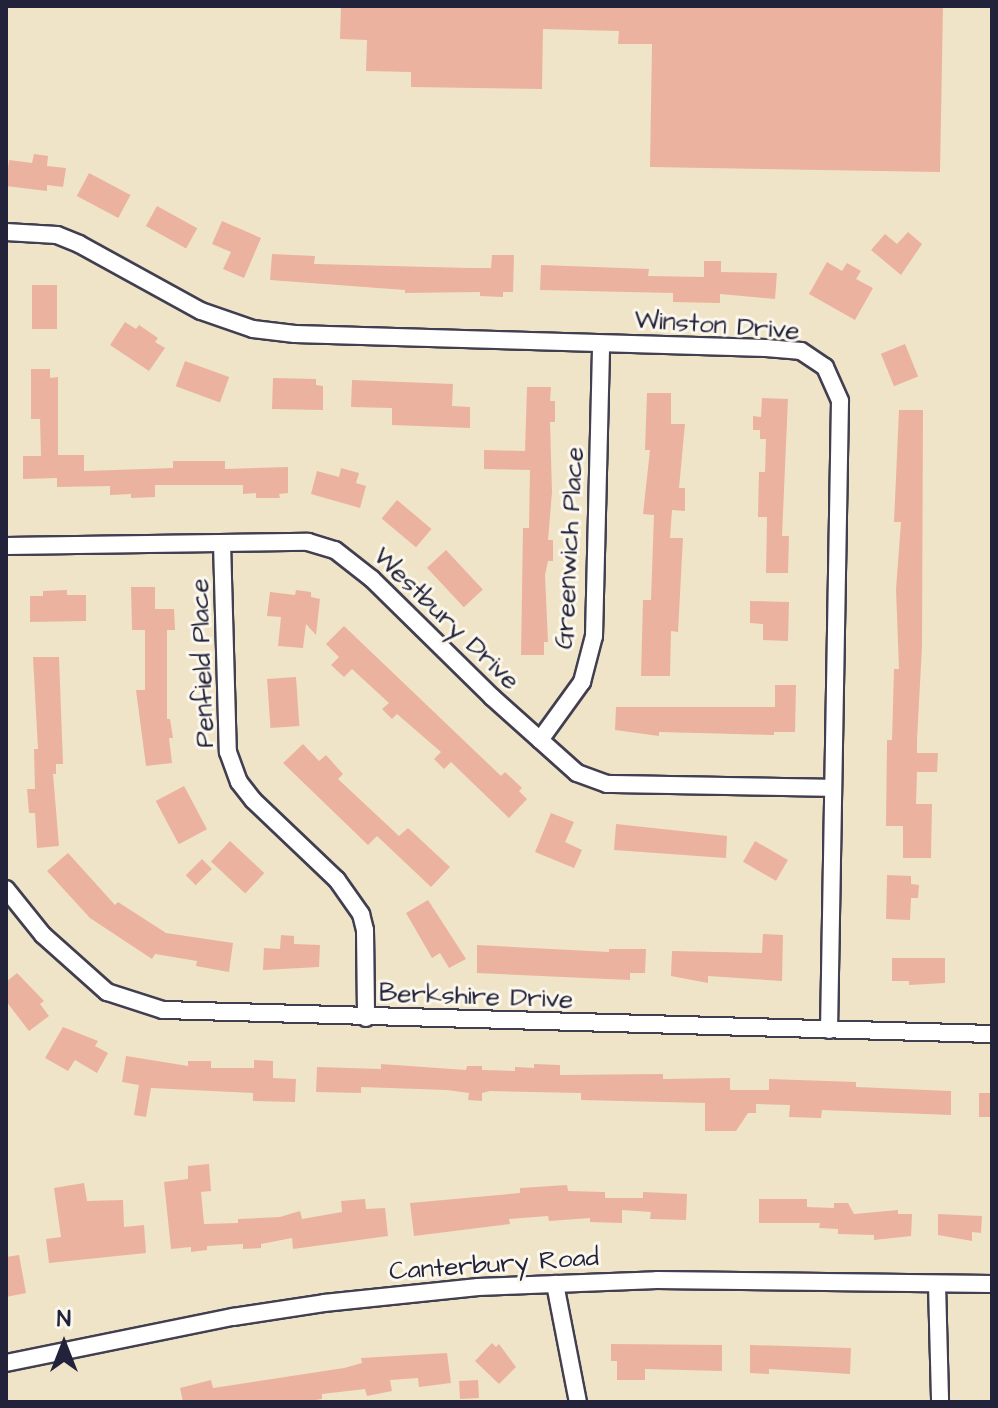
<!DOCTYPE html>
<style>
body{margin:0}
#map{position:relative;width:998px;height:1408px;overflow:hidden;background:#efe4c7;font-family:"Architects Daughter",sans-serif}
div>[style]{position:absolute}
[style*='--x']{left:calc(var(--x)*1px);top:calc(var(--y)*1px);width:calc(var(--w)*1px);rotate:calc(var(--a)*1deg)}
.building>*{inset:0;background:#ecb2a0;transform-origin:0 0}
.roads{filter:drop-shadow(2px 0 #413f50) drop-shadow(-2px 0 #413f50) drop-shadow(0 2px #413f50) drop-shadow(0 -2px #413f50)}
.street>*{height:16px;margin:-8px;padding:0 8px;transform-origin:8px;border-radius:8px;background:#fff}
span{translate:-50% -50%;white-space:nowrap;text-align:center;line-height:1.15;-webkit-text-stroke:6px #fbf7ec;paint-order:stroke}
.street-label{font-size:26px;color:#22223b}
.frame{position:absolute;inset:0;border:8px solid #22223b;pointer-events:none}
.north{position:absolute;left:24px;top:1304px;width:80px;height:80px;-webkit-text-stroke:6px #fbf7ec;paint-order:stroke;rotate:0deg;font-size:22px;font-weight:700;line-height:32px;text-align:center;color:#22223b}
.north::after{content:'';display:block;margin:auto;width:28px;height:36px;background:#22223b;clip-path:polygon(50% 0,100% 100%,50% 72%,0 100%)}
</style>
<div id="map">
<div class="building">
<div style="clip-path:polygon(341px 6px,943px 6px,940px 172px,650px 167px,652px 44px,618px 44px,619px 31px,543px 29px,542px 89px,411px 87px,411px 72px,366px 71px,367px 40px,340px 39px)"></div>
<div style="clip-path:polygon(34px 154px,48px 156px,47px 166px,66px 168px,63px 187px,47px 185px,47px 191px,6px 186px,9px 160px,32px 163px)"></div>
<div style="left:89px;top:173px;width:47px;height:26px;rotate:28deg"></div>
<div style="left:157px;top:206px;width:46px;height:23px;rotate:29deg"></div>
<div style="clip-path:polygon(222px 221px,261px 238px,244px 278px,223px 269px,231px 252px,212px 244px)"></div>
<div style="clip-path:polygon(908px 232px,922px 244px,901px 275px,871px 250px,885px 234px,897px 244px)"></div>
<div style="clip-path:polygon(272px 254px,315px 256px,314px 264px,470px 268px,491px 268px,492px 255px,514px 255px,513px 292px,503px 292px,503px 297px,480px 296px,480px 292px,405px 293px,405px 290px,270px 280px)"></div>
<div style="clip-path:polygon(704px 261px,721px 261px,721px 272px,777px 273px,775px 299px,720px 294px,720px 303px,673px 302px,673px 293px,540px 290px,541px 265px,649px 269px,648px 276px,704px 277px)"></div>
<div style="clip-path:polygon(827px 262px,842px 271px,847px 263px,861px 271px,856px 279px,873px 288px,855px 320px,809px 294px)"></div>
<div style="left:32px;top:285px;width:25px;height:44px"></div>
<div style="clip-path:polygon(125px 322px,136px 329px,139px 325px,158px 338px,155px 342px,165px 348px,149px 371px,110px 345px)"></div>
<div style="left:905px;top:344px;width:35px;height:26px;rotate:68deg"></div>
<div style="left:185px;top:361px;width:47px;height:27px;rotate:20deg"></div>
<div style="clip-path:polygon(31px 369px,50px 369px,50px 378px,58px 377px,58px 455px,84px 455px,84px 471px,173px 468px,173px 461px,225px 461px,225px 469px,288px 467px,288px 493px,279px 494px,280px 498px,256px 498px,256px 493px,243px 494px,243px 485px,155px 485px,155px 497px,131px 498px,131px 494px,110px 495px,110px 486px,57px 487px,57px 478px,23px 479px,23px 456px,41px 456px,40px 419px,31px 419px)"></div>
<div style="clip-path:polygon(273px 378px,316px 379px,316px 385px,323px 386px,323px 410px,272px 409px)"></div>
<div style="clip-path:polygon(352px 380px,453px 384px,452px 406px,470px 407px,470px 428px,392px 425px,392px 408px,351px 407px)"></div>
<div style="clip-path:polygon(527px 387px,551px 387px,550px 401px,555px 401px,555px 422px,550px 422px,552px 492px,548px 540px,553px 540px,553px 561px,548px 561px,545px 575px,548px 642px,544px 642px,544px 655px,521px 655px,523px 528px,529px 528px,530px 470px,484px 469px,484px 450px,525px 451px)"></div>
<div style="clip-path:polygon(647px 393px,671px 393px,671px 424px,685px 424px,679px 488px,685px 488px,685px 511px,672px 510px,670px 538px,683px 538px,678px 632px,671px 631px,670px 676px,641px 676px,643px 600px,651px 600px,654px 515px,643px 514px,650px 450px,645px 450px)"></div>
<div style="clip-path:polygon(762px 398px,788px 399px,782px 536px,789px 536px,788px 573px,766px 573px,767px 517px,758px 517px,759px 472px,765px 472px,766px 439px,760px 439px,760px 430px,753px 430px,753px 416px,761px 417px)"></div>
<div style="clip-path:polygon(899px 410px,923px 410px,922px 646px,917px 740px,917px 753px,938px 753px,937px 772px,917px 772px,916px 804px,932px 804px,931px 858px,903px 858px,903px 826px,886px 826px,887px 740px,892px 740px,894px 669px,899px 669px,896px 589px,901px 522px,894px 522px)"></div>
<div style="clip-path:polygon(341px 468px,359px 473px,356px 483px,366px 486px,360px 508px,311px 494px,317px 471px,339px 477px)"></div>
<div style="left:397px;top:500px;width:45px;height:24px;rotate:40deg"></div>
<div style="left:446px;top:550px;width:54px;height:26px;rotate:47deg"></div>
<div style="clip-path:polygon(131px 587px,155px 587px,155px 609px,174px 609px,175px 630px,167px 630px,167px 719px,170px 719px,173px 738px,169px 738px,172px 763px,146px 766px,136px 690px,145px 690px,145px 630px,132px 630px)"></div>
<div style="clip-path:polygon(67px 590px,67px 595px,86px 595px,86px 621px,30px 622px,30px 596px,43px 596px,43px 591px)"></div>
<div style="clip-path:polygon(296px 590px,311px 592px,311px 597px,320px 599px,316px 635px,306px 624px,303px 648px,278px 646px,281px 617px,267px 616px,270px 592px,295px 595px)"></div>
<div style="clip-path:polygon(750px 601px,789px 602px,788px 641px,763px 640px,763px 624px,750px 623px)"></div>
<div style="clip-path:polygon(344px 626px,501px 776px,505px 772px,522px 788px,519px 791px,527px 799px,509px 818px,451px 762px,444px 769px,434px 759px,441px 752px,397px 714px,392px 719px,382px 709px,389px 703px,352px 669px,344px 677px,331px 665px,339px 657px,326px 644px)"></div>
<div style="clip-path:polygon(33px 657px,59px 657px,63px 764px,56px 764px,56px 774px,53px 774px,59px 846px,37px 848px,35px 813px,29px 813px,27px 789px,35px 789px,34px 749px,38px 749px)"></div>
<div style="left:296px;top:677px;width:49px;height:29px;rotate:86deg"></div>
<div style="clip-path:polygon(775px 685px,796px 685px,795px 732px,774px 732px,774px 735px,659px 732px,659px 736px,615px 730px,616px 707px,775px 707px)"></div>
<div style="clip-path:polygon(303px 744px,319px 761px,326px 755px,343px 774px,338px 779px,399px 836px,408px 828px,450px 867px,431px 887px,377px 836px,368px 845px,283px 763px)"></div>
<div style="left:184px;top:786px;width:49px;height:32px;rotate:62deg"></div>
<div style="clip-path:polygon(551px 813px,574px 822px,565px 842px,582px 850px,574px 868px,535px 852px)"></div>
<div style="clip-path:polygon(616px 824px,727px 836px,726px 858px,614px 850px)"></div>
<div style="left:230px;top:841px;width:47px;height:28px;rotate:43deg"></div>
<div style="left:755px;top:841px;width:38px;height:24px;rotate:30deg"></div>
<div style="clip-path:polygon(68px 853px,115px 905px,118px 902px,166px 933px,233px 943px,229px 972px,196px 966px,197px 961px,155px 954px,152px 959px,90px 918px,47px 871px)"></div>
<div style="left:202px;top:859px;width:14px;height:23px;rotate:45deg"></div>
<div style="clip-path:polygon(887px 875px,911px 876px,911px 884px,919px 885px,918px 898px,911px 898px,910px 920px,886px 919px)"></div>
<div style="clip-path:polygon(428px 900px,466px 959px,449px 968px,440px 953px,432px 958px,406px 913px)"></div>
<div style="clip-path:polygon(763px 934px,783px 935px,782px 981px,708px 976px,708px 983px,671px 976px,672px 951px,762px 953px)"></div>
<div style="clip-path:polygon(281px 935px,294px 936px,294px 944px,320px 945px,319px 967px,263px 970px,264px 948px,280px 949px)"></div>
<div style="clip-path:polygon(477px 945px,609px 952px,609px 949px,646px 949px,645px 973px,630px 973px,630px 980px,477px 973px)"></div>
<div style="clip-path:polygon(892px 958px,945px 958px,945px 983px,909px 985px,909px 981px,892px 981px)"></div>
<div style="clip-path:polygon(17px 973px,44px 1001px,40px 1004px,49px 1016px,29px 1031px,6px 1001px,6px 982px)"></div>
<div style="clip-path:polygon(63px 1027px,98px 1041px,95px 1046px,108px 1053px,97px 1073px,75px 1060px,68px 1071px,45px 1058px)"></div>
<div style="clip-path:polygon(126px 1056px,188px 1066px,188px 1061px,211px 1061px,211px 1068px,254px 1068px,254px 1060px,273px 1061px,273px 1078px,296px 1079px,295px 1102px,253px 1101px,253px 1093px,151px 1088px,146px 1117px,134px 1115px,139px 1085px,122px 1082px)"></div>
<div style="clip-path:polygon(381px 1064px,466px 1070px,467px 1066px,482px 1066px,482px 1070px,515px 1071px,515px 1067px,534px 1068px,534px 1064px,560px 1065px,560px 1075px,663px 1074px,663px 1079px,730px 1078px,730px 1090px,769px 1090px,769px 1079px,856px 1082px,856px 1087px,951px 1091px,951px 1115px,822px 1110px,821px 1118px,789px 1117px,790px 1105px,756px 1104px,756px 1113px,748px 1113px,736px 1131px,705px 1131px,705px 1103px,581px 1100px,581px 1093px,490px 1091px,482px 1093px,482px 1101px,468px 1100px,469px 1093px,447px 1090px,361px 1087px,361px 1093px,316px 1092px,317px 1067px,381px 1069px)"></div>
<div style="left:979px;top:1093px;width:13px;height:24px"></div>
<div style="clip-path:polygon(209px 1164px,211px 1191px,201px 1192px,204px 1224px,238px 1223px,238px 1219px,280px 1217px,300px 1211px,302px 1219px,342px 1212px,341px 1201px,365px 1199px,366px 1209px,385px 1208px,388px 1236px,293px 1249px,292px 1238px,261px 1244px,261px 1248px,243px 1249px,243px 1244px,207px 1246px,207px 1250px,191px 1252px,191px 1247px,171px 1249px,164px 1182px,188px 1179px,188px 1166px)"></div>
<div style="clip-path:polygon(84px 1183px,87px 1201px,123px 1200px,124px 1227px,144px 1225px,146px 1253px,49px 1263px,46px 1239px,61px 1237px,54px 1188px)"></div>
<div style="clip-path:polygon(567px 1185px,568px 1191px,605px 1192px,605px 1198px,643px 1198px,643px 1192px,687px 1194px,686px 1220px,650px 1219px,651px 1212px,622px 1210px,622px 1223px,590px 1222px,590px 1218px,549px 1221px,548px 1216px,509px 1219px,510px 1224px,414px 1236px,410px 1203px,520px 1193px,520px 1188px)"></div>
<div style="clip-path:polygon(759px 1199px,807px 1199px,807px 1207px,834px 1208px,834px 1203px,848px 1203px,854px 1214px,898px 1210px,898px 1214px,912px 1214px,911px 1236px,874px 1240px,874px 1235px,838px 1234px,838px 1229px,819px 1228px,820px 1223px,759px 1223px)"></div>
<div style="clip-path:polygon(938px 1214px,982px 1216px,981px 1233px,972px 1232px,972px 1241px,938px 1235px)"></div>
<div style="clip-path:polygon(19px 1255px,26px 1293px,6px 1297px,6px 1257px)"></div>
<div style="clip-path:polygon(492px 1343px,496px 1347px,499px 1344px,516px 1367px,499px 1384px,475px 1361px)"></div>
<div style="clip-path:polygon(611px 1344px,722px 1345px,722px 1371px,645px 1369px,645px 1380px,617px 1380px,617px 1361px,611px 1361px)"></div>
<div style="clip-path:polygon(750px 1345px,851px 1348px,850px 1374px,769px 1369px,769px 1374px,750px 1373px)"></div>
<div style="clip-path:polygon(447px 1353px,451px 1383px,419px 1387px,418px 1378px,390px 1380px,392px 1391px,367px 1396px,365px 1389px,322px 1394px,322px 1399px,301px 1402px,183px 1402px,180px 1388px,211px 1380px,213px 1388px,344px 1368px,362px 1363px,361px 1358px)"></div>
<div style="left:478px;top:1380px;width:18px;height:19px;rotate:87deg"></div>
</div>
<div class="roads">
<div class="street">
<div style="--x:6;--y:232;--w:51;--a:3.4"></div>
<div style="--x:57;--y:235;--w:24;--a:22"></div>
<div style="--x:79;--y:244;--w:139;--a:28.8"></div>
<div style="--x:201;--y:311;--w:55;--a:19.1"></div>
<div style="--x:253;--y:329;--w:42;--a:6.8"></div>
<div style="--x:295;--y:334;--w:471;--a:1.7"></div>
<div style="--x:766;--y:348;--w:35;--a:5"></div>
<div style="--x:801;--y:351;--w:29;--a:34"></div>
<div style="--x:825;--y:367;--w:37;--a:66"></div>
<div style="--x:840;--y:401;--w:629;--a:91"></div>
<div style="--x:222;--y:543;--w:209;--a:88.4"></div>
<div style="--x:228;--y:752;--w:32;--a:70"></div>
<div style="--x:239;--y:782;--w:23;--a:52"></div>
<div style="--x:253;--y:800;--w:116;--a:43.6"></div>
<div style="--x:337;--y:880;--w:42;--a:54.8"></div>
<div style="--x:361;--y:914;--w:16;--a:76"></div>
<div style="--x:365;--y:930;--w:88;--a:89.3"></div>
<div style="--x:6;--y:546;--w:302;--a:-0.8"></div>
<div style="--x:308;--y:542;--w:28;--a:17"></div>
<div style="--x:335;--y:550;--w:47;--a:38.1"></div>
<div style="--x:372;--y:579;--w:168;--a:44.5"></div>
<div style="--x:492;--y:697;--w:114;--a:41.8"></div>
<div style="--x:577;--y:773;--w:32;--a:20"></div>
<div style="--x:607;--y:784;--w:225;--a:1"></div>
<div style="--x:540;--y:740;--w:72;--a:-54.1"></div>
<div style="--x:582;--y:682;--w:48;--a:-75.4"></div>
<div style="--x:594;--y:636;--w:292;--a:-88.6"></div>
<div style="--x:6;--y:889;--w:59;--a:51.2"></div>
<div style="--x:43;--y:935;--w:86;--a:41.7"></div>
<div style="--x:107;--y:992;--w:59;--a:17.8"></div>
<div style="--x:163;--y:1010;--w:829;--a:1.66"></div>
<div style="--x:555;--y:1284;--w:120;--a:79"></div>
<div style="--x:937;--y:1284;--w:118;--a:88.5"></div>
<div style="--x:6;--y:1363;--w:232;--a:-11.5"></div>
<div style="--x:233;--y:1317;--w:92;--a:-8.7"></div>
<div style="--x:324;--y:1303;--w:155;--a:-5.9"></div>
<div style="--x:478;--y:1287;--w:179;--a:-2.2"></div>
<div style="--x:657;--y:1280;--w:335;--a:0.7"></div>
</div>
</div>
<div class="street-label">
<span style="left:717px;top:326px;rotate:4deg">Winston Drive</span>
<span style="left:570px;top:548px;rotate:-87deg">Greenwich Place</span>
<span style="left:446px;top:619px;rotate:44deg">Westbury Drive</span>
<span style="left:203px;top:663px;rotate:-92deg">Penfield Place</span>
<span style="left:476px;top:997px;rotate:2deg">Berkshire Drive</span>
<span style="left:494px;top:1265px;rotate:-4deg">Canterbury Road</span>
</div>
<div class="frame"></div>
<div class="north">N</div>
</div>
